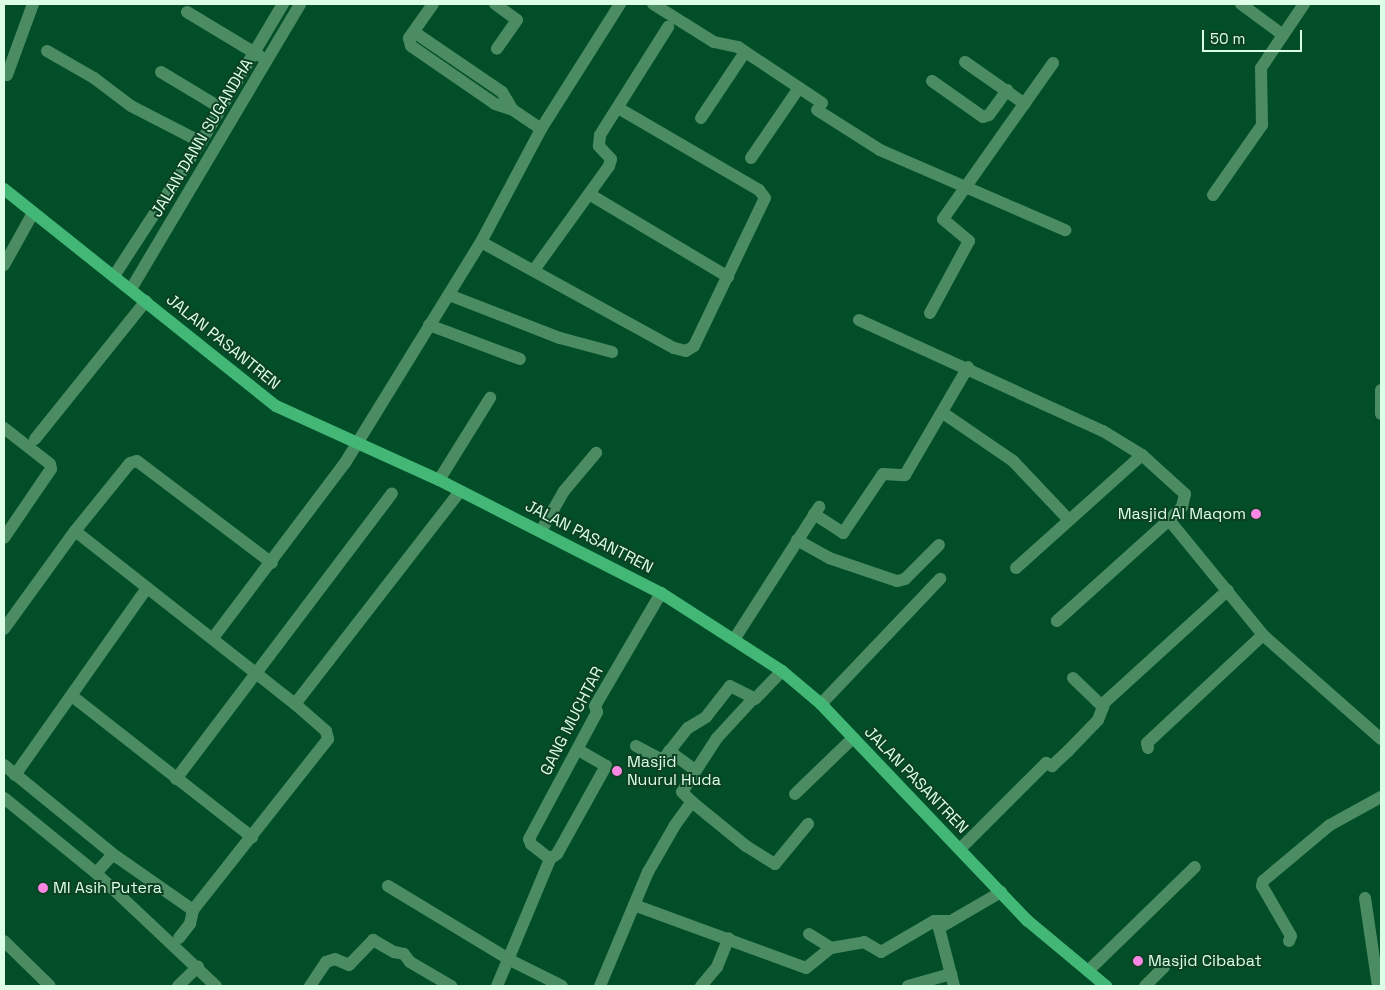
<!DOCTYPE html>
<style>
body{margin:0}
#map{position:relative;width:1385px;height:990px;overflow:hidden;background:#014e29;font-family:"Space Grotesk",sans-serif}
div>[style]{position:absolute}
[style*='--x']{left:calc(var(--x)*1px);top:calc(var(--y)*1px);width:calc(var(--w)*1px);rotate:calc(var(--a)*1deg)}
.minor>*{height:12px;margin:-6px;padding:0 6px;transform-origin:6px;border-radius:6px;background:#4b8c63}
.major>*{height:12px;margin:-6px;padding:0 6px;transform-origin:6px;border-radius:6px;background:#43b876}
.dots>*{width:14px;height:14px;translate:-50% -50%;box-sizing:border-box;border:2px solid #0c4124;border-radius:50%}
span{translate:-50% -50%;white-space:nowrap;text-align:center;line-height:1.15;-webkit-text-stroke:4px #0c4124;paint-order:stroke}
.street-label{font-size:16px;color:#ddfee6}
.poi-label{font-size:16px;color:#ddfee6}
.right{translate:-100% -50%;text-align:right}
.left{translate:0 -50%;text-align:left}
.frame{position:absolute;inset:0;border:5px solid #ddfee6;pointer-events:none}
.scale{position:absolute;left:1202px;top:30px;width:100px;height:22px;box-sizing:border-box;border:2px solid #ddfee6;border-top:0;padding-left:6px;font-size:15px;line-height:18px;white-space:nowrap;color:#ddfee6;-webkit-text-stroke:4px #0c4124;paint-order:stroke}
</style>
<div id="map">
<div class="minor">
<div style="--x:433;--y:4;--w:42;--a:125.2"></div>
<div style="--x:409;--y:38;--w:8;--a:76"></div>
<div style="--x:411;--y:46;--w:102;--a:34.6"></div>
<div style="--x:495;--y:104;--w:19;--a:18"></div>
<div style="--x:513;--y:110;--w:34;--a:34"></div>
<div style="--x:495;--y:4;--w:27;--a:36"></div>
<div style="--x:517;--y:20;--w:35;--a:125"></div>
<div style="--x:653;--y:4;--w:72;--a:31.9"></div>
<div style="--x:714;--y:42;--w:25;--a:12"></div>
<div style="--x:738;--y:47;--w:101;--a:33.7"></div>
<div style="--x:1241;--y:4;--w:52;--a:36.4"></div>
<div style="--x:187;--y:12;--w:85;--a:31.1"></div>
<div style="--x:414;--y:32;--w:107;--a:34.3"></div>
<div style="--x:502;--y:92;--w:21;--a:59"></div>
<div style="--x:47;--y:51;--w:54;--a:29.9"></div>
<div style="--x:94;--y:78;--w:46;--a:37.1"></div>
<div style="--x:131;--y:106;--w:79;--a:27.2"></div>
<div style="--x:965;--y:62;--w:73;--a:35"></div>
<div style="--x:161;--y:72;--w:70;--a:31"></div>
<div style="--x:7;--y:75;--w:76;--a:-69.9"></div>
<div style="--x:932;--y:81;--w:62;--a:35.2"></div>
<div style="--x:983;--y:117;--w:6;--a:-18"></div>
<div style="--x:989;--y:115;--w:31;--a:-54"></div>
<div style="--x:817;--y:110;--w:75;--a:32.4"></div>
<div style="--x:880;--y:150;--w:202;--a:23.4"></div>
<div style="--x:701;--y:118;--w:79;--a:-56.3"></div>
<div style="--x:751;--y:158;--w:85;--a:-55.6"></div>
<div style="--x:589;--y:194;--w:162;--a:30.8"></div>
<div style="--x:1213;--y:195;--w:85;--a:-55"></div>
<div style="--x:1262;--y:125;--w:57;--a:-91"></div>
<div style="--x:1261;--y:68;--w:77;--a:-56.1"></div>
<div style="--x:481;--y:242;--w:220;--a:28.8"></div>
<div style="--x:674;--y:348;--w:12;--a:14"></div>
<div style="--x:686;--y:351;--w:9;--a:-32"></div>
<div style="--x:694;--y:346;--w:164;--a:-64.4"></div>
<div style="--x:765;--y:198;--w:10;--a:-127"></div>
<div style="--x:759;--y:190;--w:163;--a:-149.8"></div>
<div style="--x:4;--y:265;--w:60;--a:-60.9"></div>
<div style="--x:534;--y:270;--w:128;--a:-54.2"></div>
<div style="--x:609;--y:166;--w:7;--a:-74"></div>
<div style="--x:611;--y:159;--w:18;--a:-133"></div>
<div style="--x:599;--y:146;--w:11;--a:-85"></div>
<div style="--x:600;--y:135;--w:128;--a:-57.8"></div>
<div style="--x:114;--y:276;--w:160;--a:-57"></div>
<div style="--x:201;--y:142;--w:161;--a:-59.3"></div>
<div style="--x:131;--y:289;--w:331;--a:-59.3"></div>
<div style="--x:449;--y:295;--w:119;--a:21.2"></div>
<div style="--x:560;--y:338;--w:54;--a:15.1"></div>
<div style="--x:930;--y:313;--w:82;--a:-61.6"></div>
<div style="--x:969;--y:241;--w:34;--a:-140"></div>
<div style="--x:943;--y:219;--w:191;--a:-54.8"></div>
<div style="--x:859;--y:320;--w:268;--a:24.5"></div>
<div style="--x:1103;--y:431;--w:46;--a:31.6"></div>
<div style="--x:1142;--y:455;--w:58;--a:42.2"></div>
<div style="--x:1185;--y:494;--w:13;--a:103"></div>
<div style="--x:1182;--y:507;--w:18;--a:135"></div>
<div style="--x:1169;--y:520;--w:151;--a:138"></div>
<div style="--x:429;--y:325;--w:97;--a:20.5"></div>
<div style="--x:1381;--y:390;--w:24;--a:90"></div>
<div style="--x:943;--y:413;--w:85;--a:34.4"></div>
<div style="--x:1013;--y:461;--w:80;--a:46.5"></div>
<div style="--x:4;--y:428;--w:58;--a:38"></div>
<div style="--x:50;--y:464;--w:5;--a:79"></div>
<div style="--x:51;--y:469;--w:83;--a:124.3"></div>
<div style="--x:35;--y:439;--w:177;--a:-51.2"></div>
<div style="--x:439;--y:480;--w:97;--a:-58.1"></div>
<div style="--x:814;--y:514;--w:35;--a:33"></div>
<div style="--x:843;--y:533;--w:71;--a:-55.9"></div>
<div style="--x:883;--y:474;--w:22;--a:3"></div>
<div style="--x:905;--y:475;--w:125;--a:-59.7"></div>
<div style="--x:1169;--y:520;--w:149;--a:50.7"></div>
<div style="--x:1263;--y:635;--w:157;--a:41.4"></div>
<div style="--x:541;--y:531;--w:46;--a:-60.1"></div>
<div style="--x:564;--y:491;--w:50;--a:-49.9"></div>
<div style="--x:797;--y:540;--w:37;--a:29"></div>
<div style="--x:829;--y:558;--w:72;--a:18.7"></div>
<div style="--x:897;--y:581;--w:8;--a:-14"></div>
<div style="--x:905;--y:579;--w:48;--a:-45"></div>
<div style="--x:1016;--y:568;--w:169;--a:-41.9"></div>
<div style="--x:4;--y:629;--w:121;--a:-54.1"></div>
<div style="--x:75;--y:531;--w:87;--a:-51"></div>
<div style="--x:130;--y:463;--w:7;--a:-16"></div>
<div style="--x:137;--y:461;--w:169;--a:37.1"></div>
<div style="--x:213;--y:638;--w:219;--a:-53"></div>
<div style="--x:345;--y:463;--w:259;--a:-58.4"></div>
<div style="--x:481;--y:242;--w:128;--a:-62"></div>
<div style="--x:541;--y:129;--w:148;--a:-57.7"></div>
<div style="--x:735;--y:638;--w:156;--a:-57.3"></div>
<div style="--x:1073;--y:678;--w:42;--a:44"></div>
<div style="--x:72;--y:696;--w:229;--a:38.1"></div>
<div style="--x:295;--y:704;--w:269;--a:-52.2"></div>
<div style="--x:821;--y:704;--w:173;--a:-46.4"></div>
<div style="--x:636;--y:746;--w:27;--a:28"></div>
<div style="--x:660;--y:759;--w:5;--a:-22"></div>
<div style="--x:665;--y:757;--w:37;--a:-52"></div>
<div style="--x:688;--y:728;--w:21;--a:-31"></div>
<div style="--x:706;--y:717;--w:39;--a:-52"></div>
<div style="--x:730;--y:686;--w:28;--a:27"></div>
<div style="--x:755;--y:699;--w:39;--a:-46"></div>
<div style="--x:1148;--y:748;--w:5;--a:-101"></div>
<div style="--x:1147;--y:743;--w:158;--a:-43"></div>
<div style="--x:669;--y:751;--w:32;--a:36"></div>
<div style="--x:4;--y:765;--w:146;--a:39.2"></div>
<div style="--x:117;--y:857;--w:93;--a:34.9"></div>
<div style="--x:193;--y:910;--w:218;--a:-51.7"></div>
<div style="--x:328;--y:739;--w:8;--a:-104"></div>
<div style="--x:326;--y:731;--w:41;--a:-138.9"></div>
<div style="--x:295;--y:704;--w:280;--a:-141.8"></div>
<div style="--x:15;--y:775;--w:229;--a:-54.8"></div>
<div style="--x:176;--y:779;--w:358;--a:-52.9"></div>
<div style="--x:795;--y:794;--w:81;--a:-44"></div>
<div style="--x:4;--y:798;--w:119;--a:39.2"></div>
<div style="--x:96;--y:873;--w:165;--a:43.3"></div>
<div style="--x:692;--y:802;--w:70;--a:39.2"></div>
<div style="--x:746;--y:846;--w:34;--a:32"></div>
<div style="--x:775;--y:864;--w:52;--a:-50.5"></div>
<div style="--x:960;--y:849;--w:122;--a:-45"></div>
<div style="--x:1046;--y:763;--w:7;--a:27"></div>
<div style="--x:1052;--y:766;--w:22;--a:-43"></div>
<div style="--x:1068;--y:751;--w:43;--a:-45.9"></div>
<div style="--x:1098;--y:720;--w:19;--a:-69"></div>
<div style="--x:1105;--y:702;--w:166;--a:-42.3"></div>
<div style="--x:550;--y:859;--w:24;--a:-142"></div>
<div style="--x:531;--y:844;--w:5;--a:-112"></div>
<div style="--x:529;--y:839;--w:144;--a:-61.8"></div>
<div style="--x:597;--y:712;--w:6;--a:-108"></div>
<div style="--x:595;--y:706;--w:131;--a:-59.7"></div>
<div style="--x:96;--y:873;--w:25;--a:-48"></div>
<div style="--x:388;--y:886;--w:143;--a:31.2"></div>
<div style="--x:510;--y:960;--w:58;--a:26.6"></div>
<div style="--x:1365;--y:898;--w:89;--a:81.6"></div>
<div style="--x:634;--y:905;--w:183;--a:20.1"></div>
<div style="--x:806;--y:968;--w:32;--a:-39"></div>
<div style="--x:831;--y:948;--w:34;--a:-10"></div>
<div style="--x:864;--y:942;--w:20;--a:30"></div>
<div style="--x:881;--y:952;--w:61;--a:-30.3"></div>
<div style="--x:934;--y:921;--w:14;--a:0"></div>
<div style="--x:809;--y:934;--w:26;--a:32"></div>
<div style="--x:179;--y:938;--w:18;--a:-52"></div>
<div style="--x:190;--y:924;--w:14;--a:-78"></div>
<div style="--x:4;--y:941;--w:64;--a:44.4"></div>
<div style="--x:1289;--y:941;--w:5;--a:-68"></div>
<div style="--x:1291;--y:936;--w:58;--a:-120.1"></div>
<div style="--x:1262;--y:886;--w:5;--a:-79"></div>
<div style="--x:1263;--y:881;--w:87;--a:-39.9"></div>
<div style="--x:1330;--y:825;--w:58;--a:-28.8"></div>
<div style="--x:1088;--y:971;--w:149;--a:-44.2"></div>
<div style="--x:178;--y:986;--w:28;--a:-44"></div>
<div style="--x:310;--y:986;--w:29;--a:-56"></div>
<div style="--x:326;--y:962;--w:9;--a:-18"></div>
<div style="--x:335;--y:959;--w:15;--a:23"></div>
<div style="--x:349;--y:965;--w:35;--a:-46"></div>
<div style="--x:373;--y:940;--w:24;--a:30"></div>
<div style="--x:394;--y:952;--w:10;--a:11"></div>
<div style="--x:404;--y:954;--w:10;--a:53"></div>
<div style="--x:410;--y:962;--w:48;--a:30.3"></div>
<div style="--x:497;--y:986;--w:138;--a:-67.3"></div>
<div style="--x:550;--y:859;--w:9;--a:-36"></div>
<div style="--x:557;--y:854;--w:101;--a:-60.9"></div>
<div style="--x:606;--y:766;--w:32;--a:-150"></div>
<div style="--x:600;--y:986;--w:124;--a:-67.2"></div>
<div style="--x:648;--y:872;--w:54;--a:-60.1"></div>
<div style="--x:675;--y:825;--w:29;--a:-54"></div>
<div style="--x:692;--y:802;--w:14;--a:-135"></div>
<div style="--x:682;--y:792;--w:64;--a:-57.1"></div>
<div style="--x:717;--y:738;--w:53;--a:-47.3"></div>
<div style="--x:701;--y:986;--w:25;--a:-50"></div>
<div style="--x:717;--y:967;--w:31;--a:-68"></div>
<div style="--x:908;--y:986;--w:45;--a:-15.6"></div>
<div style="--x:954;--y:986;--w:60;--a:-104.5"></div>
<div style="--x:939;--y:928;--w:72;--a:-30.1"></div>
<div style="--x:1145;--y:986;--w:27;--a:-45"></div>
</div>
<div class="major">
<div style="--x:4;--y:189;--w:348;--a:38.6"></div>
<div style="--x:276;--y:406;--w:179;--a:24.4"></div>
<div style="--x:439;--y:480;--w:249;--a:27"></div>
<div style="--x:661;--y:593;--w:144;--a:32.8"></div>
<div style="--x:782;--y:671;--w:51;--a:40.2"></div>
<div style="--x:821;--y:704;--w:300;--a:46.4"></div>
<div style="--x:1028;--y:921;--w:102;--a:39.8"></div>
</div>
<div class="dots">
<div style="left:1256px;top:514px;background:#fb87e5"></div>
<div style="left:617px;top:771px;background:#fb87e5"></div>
<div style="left:43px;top:888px;background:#fb87e5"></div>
<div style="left:1138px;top:961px;background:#fb87e5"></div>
</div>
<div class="street-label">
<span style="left:202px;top:138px;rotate:-59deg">JALAN DANN SUGANDHA</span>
<span style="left:223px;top:342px;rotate:39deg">JALAN PASANTREN</span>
<span style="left:589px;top:537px;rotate:27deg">JALAN PASANTREN</span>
<span style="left:572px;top:721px;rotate:-63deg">GANG MUCHTAR</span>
<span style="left:916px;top:780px;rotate:46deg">JALAN PASANTREN</span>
</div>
<div class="poi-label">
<span class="right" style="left:1246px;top:514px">Masjid Al Maqom</span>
<span class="left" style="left:627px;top:771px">Masjid<br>Nuurul Huda</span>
<span class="left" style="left:53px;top:888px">MI Asih Putera</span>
<span class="left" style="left:1148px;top:961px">Masjid Cibabat</span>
</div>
<div class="frame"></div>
<div class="scale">50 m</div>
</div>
